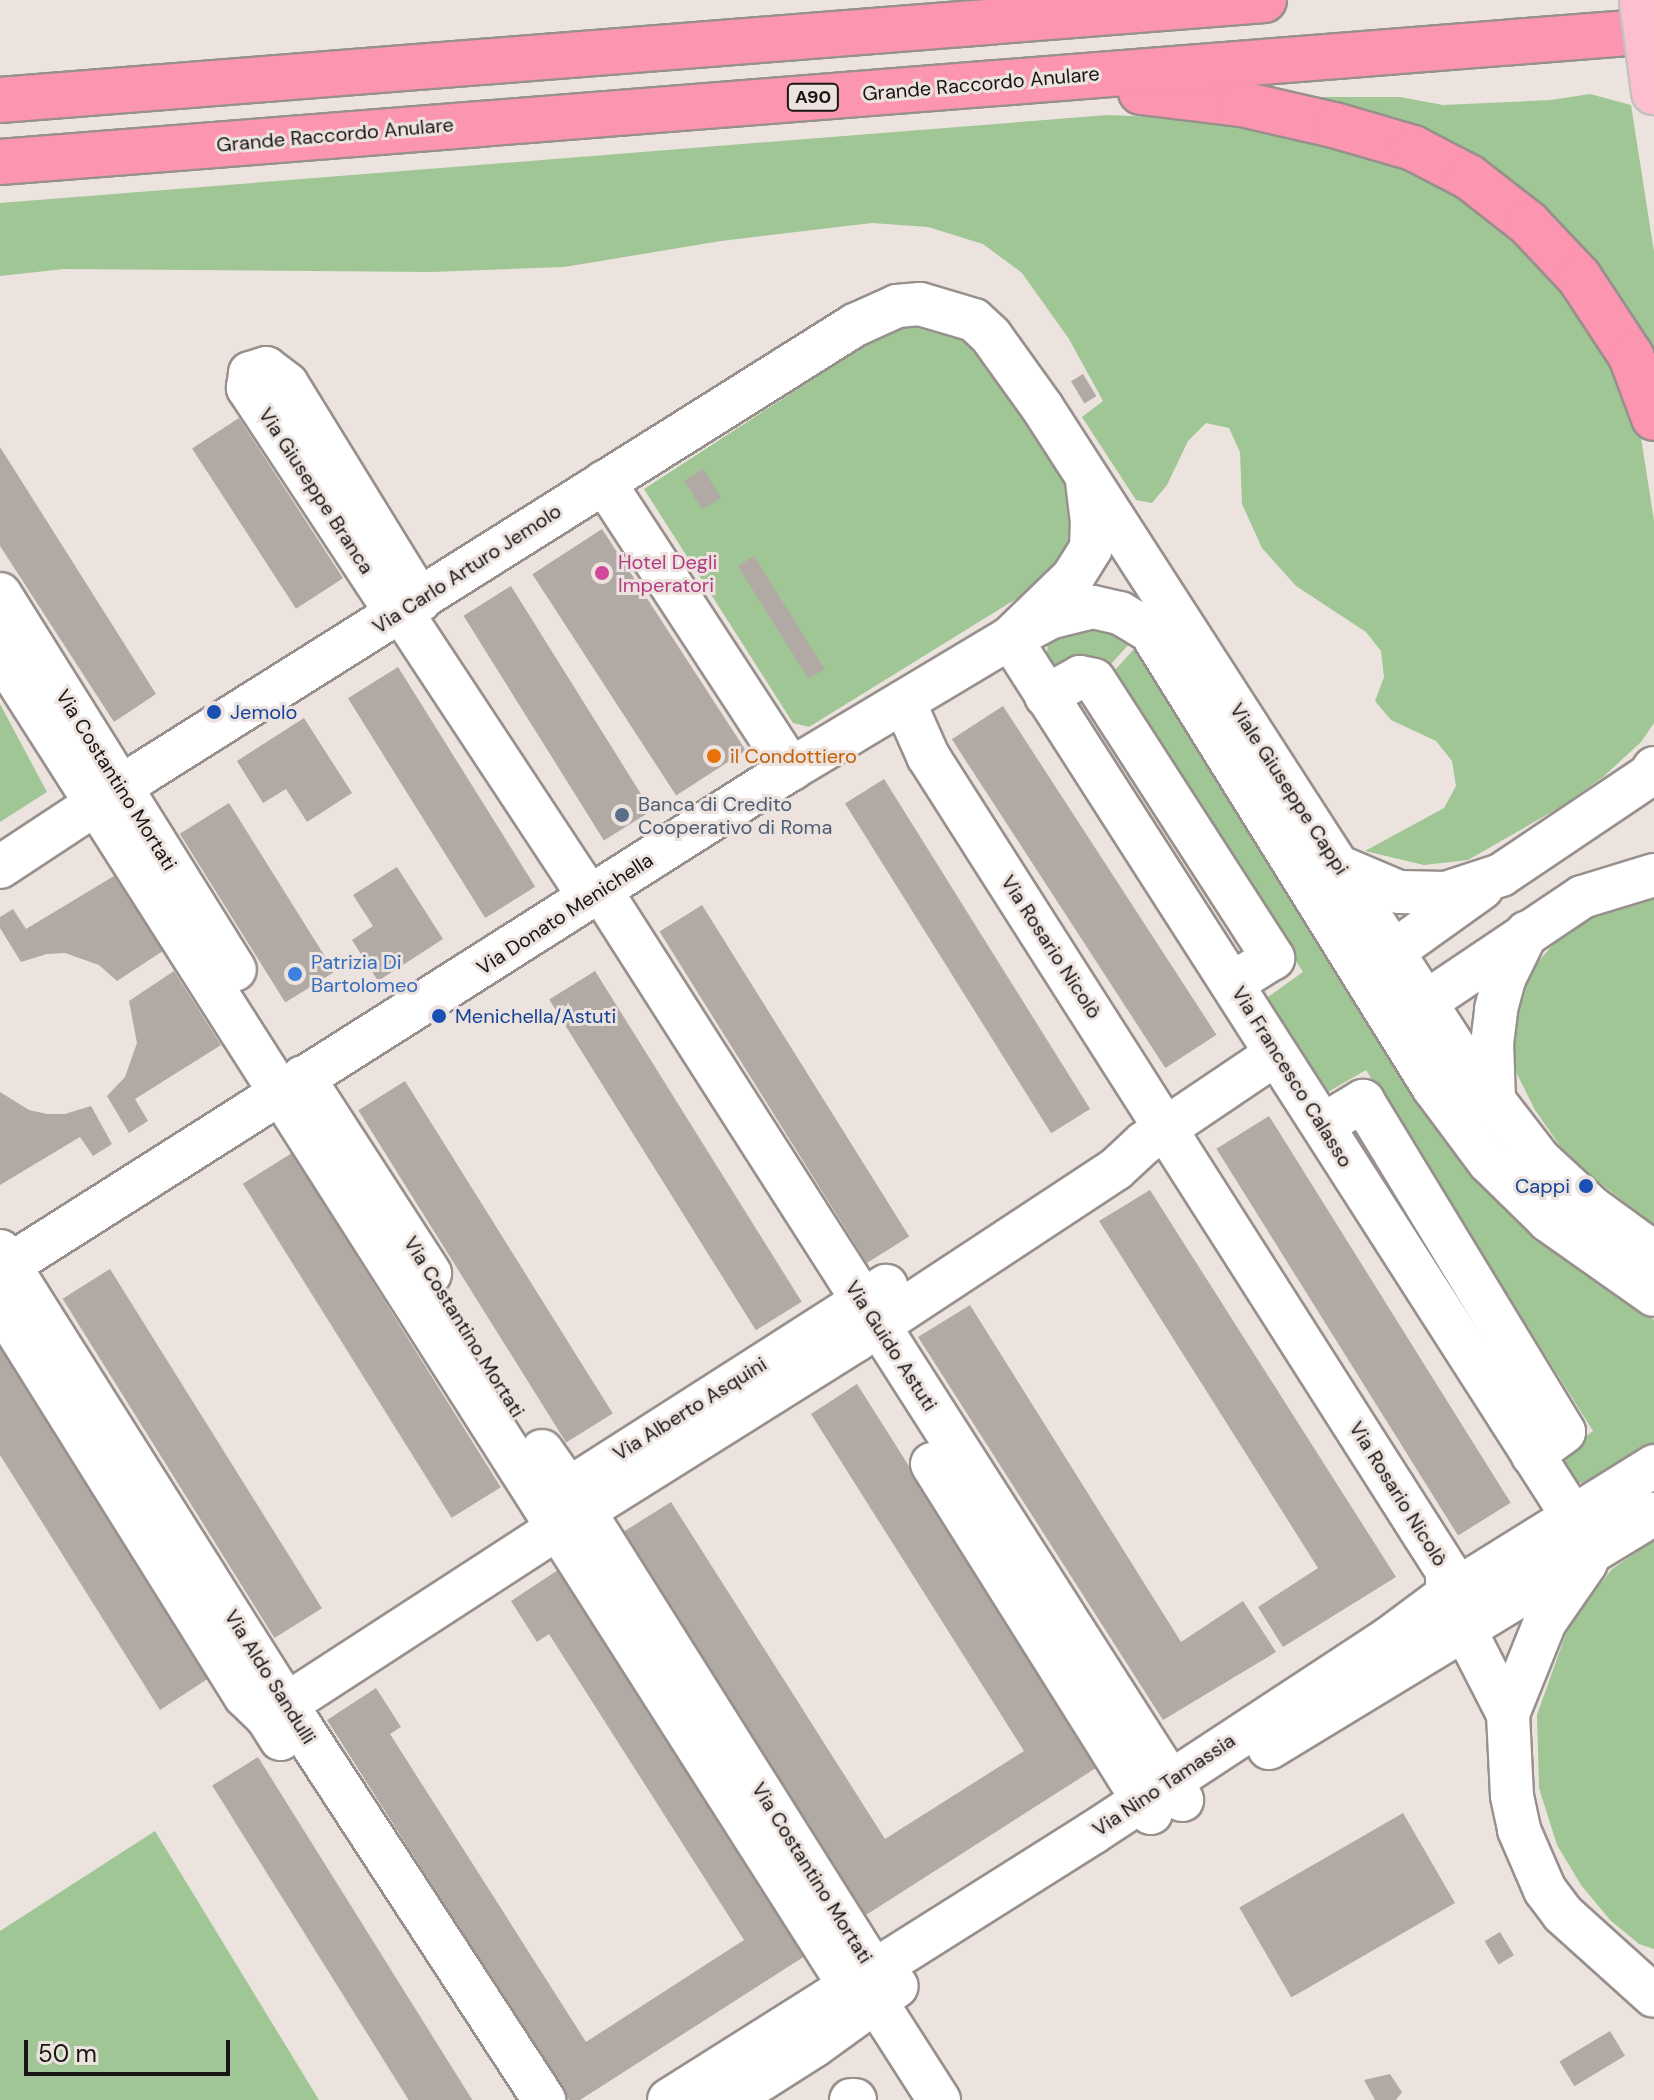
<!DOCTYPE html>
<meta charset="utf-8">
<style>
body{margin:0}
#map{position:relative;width:1654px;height:2100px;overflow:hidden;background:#ece3df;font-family:"DM Sans",sans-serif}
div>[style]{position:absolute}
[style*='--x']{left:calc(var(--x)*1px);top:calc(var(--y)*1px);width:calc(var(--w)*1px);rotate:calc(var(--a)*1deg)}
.green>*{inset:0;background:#9fc694}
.building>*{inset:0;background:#b0a9a4;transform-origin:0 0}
.roads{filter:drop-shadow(2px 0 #98908c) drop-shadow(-2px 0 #98908c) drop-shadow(0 2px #98908c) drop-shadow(0 -2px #98908c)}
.minor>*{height:42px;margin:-21px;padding:0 21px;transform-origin:21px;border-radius:21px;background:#fff}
.highway>*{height:44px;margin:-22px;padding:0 22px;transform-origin:22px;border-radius:22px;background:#fc95b0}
.bridges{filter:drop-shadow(2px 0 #c3c2c2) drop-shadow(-2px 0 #c3c2c2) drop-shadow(0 2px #c3c2c2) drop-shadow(0 -2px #c3c2c2)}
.major-bridge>*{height:44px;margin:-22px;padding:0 22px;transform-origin:22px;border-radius:22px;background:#fdbfd0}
.dots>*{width:22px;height:22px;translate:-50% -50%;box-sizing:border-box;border:4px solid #ece3df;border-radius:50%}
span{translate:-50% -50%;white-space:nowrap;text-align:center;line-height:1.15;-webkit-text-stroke:6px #ece3df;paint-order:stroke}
.shield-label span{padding:2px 6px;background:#ece3df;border:2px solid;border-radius:6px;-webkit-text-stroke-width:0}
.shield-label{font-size:18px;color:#181514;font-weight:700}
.street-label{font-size:20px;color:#181514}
.hotel-label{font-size:20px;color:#b23c85}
.left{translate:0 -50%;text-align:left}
.transit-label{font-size:20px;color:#164399}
.right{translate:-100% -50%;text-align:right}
.food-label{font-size:20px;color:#c56008}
.service-label{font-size:20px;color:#4e5e75}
.shop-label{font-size:20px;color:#366cbe}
.scale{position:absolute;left:24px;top:2040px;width:206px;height:36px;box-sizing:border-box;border:4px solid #181514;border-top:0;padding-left:10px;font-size:24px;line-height:28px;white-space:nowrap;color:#181514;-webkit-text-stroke:6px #ece3df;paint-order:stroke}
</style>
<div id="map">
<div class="green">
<div style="clip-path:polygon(1590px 94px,1631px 105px,1654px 252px,1654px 367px,1602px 285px,1314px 106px,1318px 97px,1400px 97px,1443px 105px,1551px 100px)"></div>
<div style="clip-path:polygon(1108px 115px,1229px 120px,1309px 133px,1419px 173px,1484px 210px,1546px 272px,1599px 340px,1627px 389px,1640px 431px,1654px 521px,1654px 723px,1641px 742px,1603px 777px,1562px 806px,1468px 860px,1424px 865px,1365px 851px,1444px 808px,1456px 786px,1452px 761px,1436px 741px,1391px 720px,1375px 701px,1384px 677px,1381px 651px,1366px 632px,1296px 586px,1262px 548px,1242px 504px,1240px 452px,1229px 428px,1206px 423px,1188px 441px,1167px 485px,1152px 503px,1136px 500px,1082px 417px,1103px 401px,1069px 339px,1022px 273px,983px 244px,928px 227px,872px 223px,721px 241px,564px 267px,431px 272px,64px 269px,0 276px,0 203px)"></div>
<div style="clip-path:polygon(928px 327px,961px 337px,985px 353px,1067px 482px,1072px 529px,1063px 560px,1045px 581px,809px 727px,793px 723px,644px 489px,873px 340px,902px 328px)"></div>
<div style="clip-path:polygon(1092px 622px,1132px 641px,1110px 665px,1097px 657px,1078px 656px,1054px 667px,1047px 653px,1048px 638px)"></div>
<div style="clip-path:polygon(1136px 647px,1555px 1248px,1654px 1320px,1654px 1444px,1593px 1485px,1570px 1481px,1560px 1456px,1593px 1431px,1366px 1070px,1328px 1092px,1265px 999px,1303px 972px,1112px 673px)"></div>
<div style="clip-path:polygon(0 704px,47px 792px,0 822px)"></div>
<div style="clip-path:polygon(1654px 895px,1654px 1225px,1569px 1159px,1535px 1110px,1514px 1068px,1513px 1033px,1518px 1000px,1530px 971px,1565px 931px,1590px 912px)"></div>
<div style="clip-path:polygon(1654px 1540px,1654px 1949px,1639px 1944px,1610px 1920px,1581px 1885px,1557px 1845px,1539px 1788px,1537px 1715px,1570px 1622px,1612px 1569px)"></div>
<div style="clip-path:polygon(155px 1831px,319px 2100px,0 2100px,0 1931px)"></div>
</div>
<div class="building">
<div style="left:1083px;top:374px;width:26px;height:14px;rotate:59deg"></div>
<div style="left:239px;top:418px;width:191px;height:56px;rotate:57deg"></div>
<div style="clip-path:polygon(0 447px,156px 694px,114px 722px,0 546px)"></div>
<div style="left:703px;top:469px;width:34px;height:22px;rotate:58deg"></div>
<div style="left:602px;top:529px;width:264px;height:83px;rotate:57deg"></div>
<div style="left:754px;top:556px;width:133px;height:19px;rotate:58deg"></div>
<div style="left:511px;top:586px;width:265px;height:56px;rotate:58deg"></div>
<div style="left:398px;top:667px;width:259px;height:59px;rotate:58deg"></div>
<div style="left:1003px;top:706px;width:392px;height:61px;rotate:57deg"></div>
<div style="clip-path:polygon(304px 718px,352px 793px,307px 822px,286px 789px,263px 803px,237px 761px)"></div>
<div style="left:884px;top:779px;width:389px;height:46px;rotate:58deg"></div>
<div style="left:229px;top:803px;width:199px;height:58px;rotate:58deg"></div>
<div style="clip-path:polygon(397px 867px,443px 939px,378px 981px,352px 940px,373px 926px,353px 895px)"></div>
<div style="clip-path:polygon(114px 876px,163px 951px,117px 981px,99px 965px,65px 953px,47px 954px,21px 962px,0 928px,0 917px,13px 909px,26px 929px)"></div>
<div style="left:702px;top:905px;width:391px;height:50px;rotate:58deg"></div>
<div style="clip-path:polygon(174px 971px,221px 1045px,135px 1099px,148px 1121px,129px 1133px,107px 1096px,125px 1077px,137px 1043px,129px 1001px)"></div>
<div style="left:595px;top:971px;width:390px;height:54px;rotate:58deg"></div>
<div style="left:405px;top:1081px;width:392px;height:55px;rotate:58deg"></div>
<div style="clip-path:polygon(0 1092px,29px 1110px,47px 1114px,65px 1114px,91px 1106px,112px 1144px,93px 1156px,80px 1137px,0 1185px)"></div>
<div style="left:1269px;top:1116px;width:456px;height:62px;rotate:58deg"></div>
<div style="left:292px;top:1153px;width:394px;height:58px;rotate:58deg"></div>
<div style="clip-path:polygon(1150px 1190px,1396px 1577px,1283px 1647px,1258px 1607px,1318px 1568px,1099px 1221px)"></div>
<div style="left:110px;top:1269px;width:400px;height:56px;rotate:58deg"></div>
<div style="clip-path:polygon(970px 1305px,1181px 1642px,1243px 1601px,1276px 1652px,1163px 1720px,918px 1337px)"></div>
<div style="clip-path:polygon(0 1345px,209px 1678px,160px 1710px,0 1455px)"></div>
<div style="clip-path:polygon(857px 1384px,1099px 1766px,866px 1915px,623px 1532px,671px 1502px,885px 1839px,1024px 1751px,811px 1414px)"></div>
<div style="clip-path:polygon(558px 1570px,805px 1956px,580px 2100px,569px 2100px,327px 1720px,376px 1688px,401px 1727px,390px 1734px,586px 2042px,744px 1940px,549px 1634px,537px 1642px,511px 1601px)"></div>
<div style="left:258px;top:1757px;width:406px;height:54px;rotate:58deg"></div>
<div style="left:1403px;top:1813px;width:104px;height:189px;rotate:60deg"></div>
<div style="left:1500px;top:1932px;width:27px;height:18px;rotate:59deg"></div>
<div style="left:1610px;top:2031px;width:29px;height:59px;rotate:59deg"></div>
<div style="clip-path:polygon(1390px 2074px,1402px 2092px,1396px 2100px,1375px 2100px,1364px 2080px)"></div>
</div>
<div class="roads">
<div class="minor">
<div style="--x:604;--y:482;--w:343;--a:56.9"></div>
<div style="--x:0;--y:594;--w:443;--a:58"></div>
<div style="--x:397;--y:614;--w:271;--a:-123.4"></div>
<div style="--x:248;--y:388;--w:15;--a:-82"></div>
<div style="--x:250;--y:373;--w:17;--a:-17"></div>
<div style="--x:266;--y:368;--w:26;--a:37"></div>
<div style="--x:287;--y:384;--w:254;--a:58.4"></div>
<div style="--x:412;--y:628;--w:323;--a:56.6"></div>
<div style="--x:1029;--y:629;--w:26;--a:-28"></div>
<div style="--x:1052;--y:617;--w:42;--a:-13.7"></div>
<div style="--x:1093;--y:607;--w:28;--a:13"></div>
<div style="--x:1120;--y:613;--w:35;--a:31"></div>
<div style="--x:1150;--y:631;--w:537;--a:58.18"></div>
<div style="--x:1433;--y:1087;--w:94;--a:53.3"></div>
<div style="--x:1489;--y:1162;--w:84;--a:44.5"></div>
<div style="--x:1549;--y:1221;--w:128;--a:35.2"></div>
<div style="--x:1010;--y:638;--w:1044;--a:57.36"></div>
<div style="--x:0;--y:653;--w:1580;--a:57.49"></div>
<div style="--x:849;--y:1985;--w:30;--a:30"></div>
<div style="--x:875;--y:2000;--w:119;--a:57.4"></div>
<div style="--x:1046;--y:696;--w:39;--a:-29"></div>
<div style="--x:1080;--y:677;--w:14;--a:12"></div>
<div style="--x:1094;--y:680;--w:331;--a:57.2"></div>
<div style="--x:1273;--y:958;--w:47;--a:148"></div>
<div style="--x:904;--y:702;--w:59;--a:66"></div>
<div style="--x:928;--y:756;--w:966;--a:57.51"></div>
<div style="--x:1447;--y:1571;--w:24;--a:90"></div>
<div style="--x:1447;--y:1595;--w:134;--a:62.9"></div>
<div style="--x:1508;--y:1714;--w:82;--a:87.2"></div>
<div style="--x:1512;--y:1796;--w:35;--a:78"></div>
<div style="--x:1519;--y:1830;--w:65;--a:66.6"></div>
<div style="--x:1545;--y:1890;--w:30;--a:53"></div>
<div style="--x:1563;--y:1914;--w:122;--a:42"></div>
<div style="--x:0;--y:867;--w:173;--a:-33.4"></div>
<div style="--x:144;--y:772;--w:840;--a:-32.16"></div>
<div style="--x:855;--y:325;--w:46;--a:-24.3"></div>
<div style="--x:897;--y:306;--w:23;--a:-5"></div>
<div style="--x:920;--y:304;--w:56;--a:16.5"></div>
<div style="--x:974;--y:320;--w:23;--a:43"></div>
<div style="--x:991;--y:336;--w:87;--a:54.3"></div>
<div style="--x:1042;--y:407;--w:776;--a:57.21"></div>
<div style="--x:1462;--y:1059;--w:128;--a:52.3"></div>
<div style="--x:1540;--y:1160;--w:69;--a:42.7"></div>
<div style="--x:1591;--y:1207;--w:78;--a:36.1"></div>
<div style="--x:1340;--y:867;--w:64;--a:23"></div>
<div style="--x:1399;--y:892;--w:47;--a:1.2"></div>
<div style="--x:1446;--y:893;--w:58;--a:-18.1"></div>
<div style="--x:1501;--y:875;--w:179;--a:-33.9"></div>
<div style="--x:1650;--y:775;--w:8;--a:-60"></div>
<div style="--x:601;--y:891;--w:1079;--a:57.41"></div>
<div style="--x:1373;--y:966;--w:134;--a:-35.6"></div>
<div style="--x:1405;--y:1016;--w:213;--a:-33.9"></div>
<div style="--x:1582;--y:897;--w:75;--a:-17"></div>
<div style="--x:303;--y:1077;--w:234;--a:57.1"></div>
<div style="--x:1494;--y:1100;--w:56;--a:-92"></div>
<div style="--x:1492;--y:1044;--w:35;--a:-83"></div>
<div style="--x:1496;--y:1009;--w:31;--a:-75"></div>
<div style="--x:1504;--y:979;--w:52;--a:-63.9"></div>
<div style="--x:1323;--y:1125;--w:47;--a:-31"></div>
<div style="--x:1363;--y:1101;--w:387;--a:58.7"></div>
<div style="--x:1564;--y:1432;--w:39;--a:144"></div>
<div style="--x:0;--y:1251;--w:536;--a:57.73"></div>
<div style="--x:286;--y:1704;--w:473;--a:56.9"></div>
<div style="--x:0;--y:1271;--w:937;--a:-32.4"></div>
<div style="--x:791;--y:769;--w:255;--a:-30.9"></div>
<div style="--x:1010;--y:638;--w:88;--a:-44.1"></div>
<div style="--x:1073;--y:577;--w:34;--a:-58"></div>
<div style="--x:1091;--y:548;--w:26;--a:-88"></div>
<div style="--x:1092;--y:522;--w:38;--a:-97"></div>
<div style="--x:0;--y:1304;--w:462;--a:58"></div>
<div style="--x:245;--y:1696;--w:30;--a:44"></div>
<div style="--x:267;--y:1717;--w:26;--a:58"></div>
<div style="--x:542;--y:1451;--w:73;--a:55"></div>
<div style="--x:584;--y:1511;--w:542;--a:57.8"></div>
<div style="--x:873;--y:1970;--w:29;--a:86"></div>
<div style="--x:932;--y:1464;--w:412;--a:57.9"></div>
<div style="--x:545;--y:1504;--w:405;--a:-32.6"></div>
<div style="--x:1508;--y:1714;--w:99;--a:-68.1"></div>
<div style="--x:1545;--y:1622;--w:72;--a:-55.2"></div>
<div style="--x:267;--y:1717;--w:378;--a:-33"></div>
<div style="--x:584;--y:1511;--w:320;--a:-32.1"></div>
<div style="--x:855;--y:1341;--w:313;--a:-33.4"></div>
<div style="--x:1116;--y:1169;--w:38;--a:-43"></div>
<div style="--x:1144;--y:1143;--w:159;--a:-34"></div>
<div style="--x:1269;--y:1748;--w:451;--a:-31.3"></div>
<div style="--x:669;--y:2100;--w:502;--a:-32.24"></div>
<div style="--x:1094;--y:1832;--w:352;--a:-33.3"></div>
<div style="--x:1388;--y:1639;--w:74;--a:-36.7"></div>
<div style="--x:1447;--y:1595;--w:244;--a:-31.9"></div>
<div style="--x:729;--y:2100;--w:101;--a:-32.4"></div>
<div style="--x:814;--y:2046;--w:102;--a:-35.9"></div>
<div style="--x:851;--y:2100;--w:4;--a:0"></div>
</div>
<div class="highway">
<div style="--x:1141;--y:92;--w:102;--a:6.8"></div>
<div style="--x:1242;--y:104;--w:94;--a:12.9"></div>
<div style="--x:1334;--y:125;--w:82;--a:16.2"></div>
<div style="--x:1413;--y:148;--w:63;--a:27.4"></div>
<div style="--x:1469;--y:177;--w:75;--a:37.9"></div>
<div style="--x:1528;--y:223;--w:74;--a:46.6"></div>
<div style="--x:1579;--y:277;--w:95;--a:56.6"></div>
<div style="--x:1631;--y:356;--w:66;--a:69.6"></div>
<div style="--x:0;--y:100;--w:1268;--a:-4.52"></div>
<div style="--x:0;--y:162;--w:1632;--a:-4.53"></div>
</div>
</div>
<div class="bridges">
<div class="major-bridge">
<div style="--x:1642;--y:0;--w:93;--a:82.6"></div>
</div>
</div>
<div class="dots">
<div style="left:602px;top:573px;background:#d1479c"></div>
<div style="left:214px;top:712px;background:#1a4fb4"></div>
<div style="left:714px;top:756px;background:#e8710a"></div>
<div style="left:622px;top:815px;background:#5c6f8a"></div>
<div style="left:295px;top:974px;background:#3f7fe0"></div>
<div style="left:439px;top:1016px;background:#1a4fb4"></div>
<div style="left:1586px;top:1186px;background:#1a4fb4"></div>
</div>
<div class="shield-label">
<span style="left:813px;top:97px">A90</span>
</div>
<div class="street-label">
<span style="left:981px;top:84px;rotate:-5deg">Grande Raccordo Anulare</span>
<span style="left:335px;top:135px;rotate:-5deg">Grande Raccordo Anulare</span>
<span style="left:316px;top:491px;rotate:57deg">Via Giuseppe Branca</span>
<span style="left:467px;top:569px;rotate:-33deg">Via Carlo Arturo Jemolo</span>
<span style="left:116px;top:780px;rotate:58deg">Via Costantino Mortati</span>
<span style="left:1289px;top:789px;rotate:57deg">Viale Giuseppe Cappi</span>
<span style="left:565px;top:914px;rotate:-33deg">Via Donato Menichella</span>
<span style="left:1051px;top:947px;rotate:57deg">Via Rosario Nicolò</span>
<span style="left:1292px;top:1077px;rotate:58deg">Via Francesco Calasso</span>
<span style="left:464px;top:1327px;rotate:58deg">Via Costantino Mortati</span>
<span style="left:891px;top:1346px;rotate:57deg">Via Guido Astuti</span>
<span style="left:690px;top:1409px;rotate:-32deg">Via Alberto Asquini</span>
<span style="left:1398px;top:1494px;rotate:58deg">Via Rosario Nicolò</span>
<span style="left:270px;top:1677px;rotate:58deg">Via Aldo Sandulli</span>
<span style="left:1164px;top:1785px;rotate:-34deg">Via Nino Tamassia</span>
<span style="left:812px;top:1873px;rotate:58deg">Via Costantino Mortati</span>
</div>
<div class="hotel-label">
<span class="left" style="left:618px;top:574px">Hotel Degli<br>Imperatori</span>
</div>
<div class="transit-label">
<span class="left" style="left:230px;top:712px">Jemolo</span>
<span class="left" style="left:455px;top:1016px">Menichella/Astuti</span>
<span class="right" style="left:1570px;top:1186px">Cappi</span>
</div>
<div class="food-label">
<span class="left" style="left:730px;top:756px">il Condottiero</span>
</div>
<div class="service-label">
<span class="left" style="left:638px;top:816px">Banca di Credito<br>Cooperativo di Roma</span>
</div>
<div class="shop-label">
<span class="left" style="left:311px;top:974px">Patrizia Di<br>Bartolomeo</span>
</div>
<div class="scale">50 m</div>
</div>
